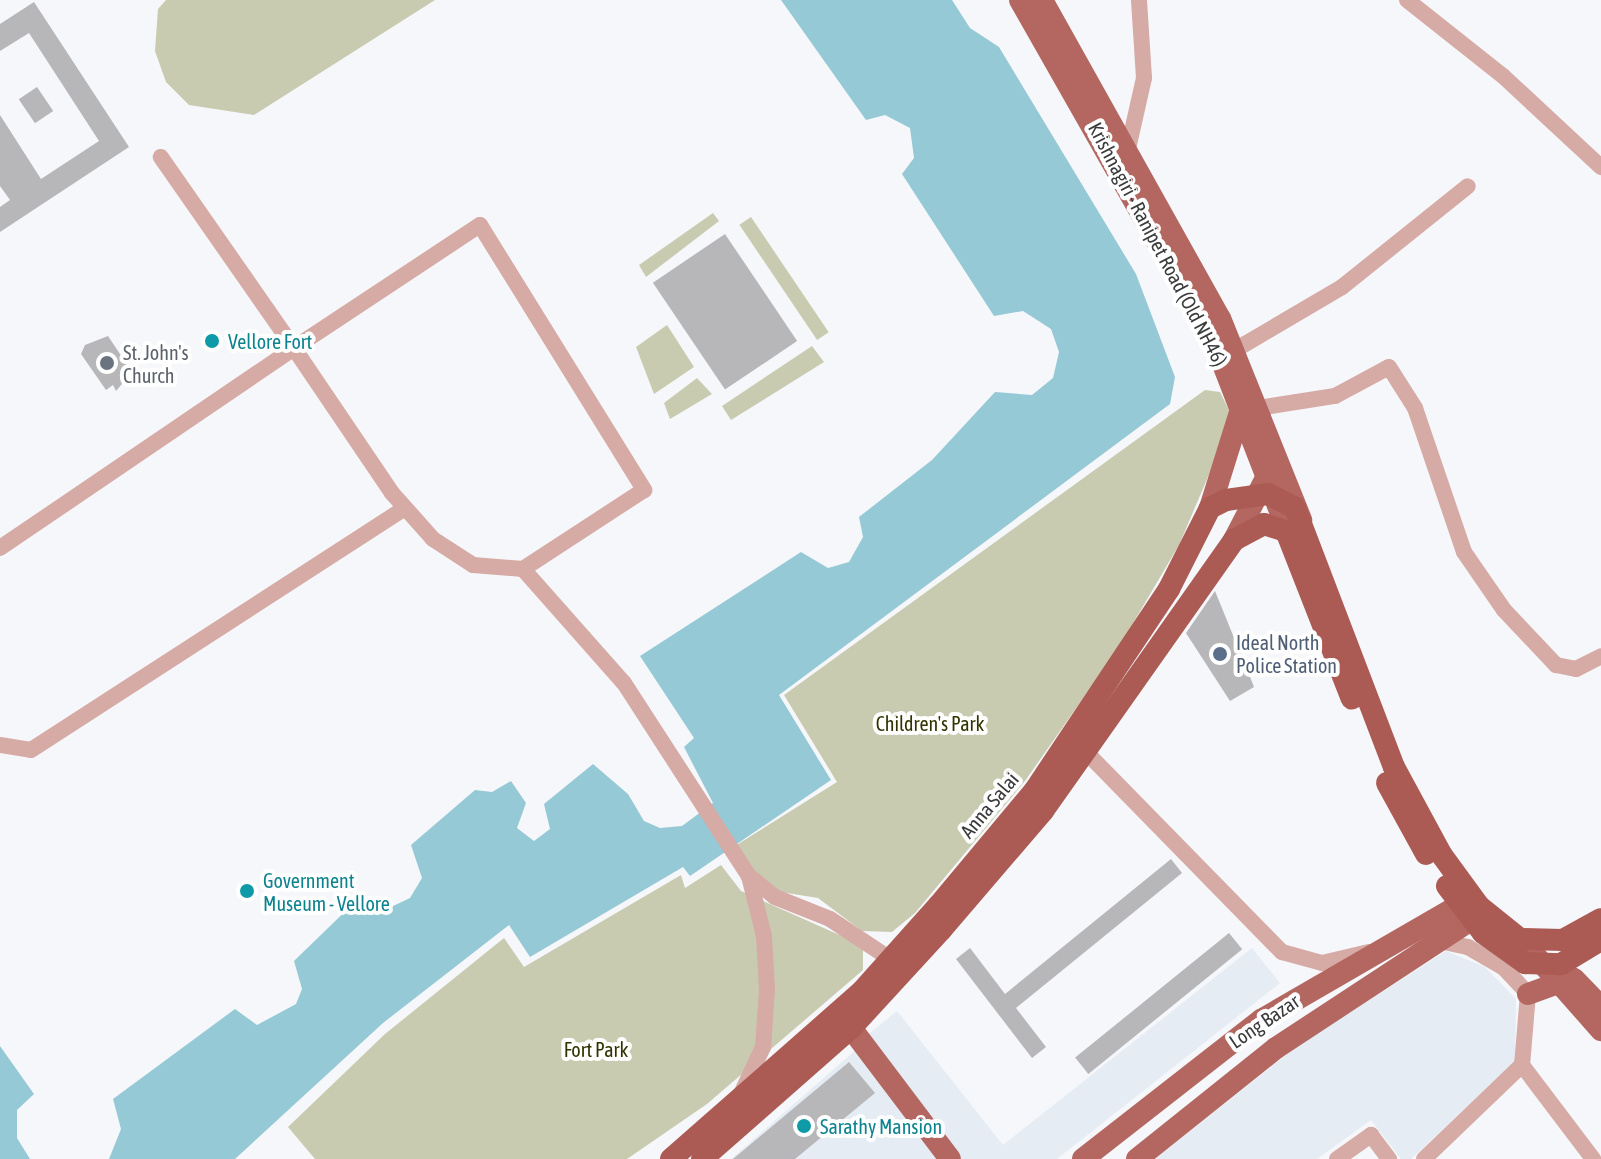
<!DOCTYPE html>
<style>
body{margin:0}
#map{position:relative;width:1601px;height:1159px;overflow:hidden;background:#f5f7fa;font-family:"Asap Condensed",sans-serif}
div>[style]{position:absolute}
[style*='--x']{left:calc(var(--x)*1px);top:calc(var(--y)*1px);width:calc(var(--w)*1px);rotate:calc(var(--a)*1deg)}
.built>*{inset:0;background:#e5ecf4}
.green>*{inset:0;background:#c9cbb1;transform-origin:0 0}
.water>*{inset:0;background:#96c9d6}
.building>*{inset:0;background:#b7b6b9;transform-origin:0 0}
.minor>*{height:16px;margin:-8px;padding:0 8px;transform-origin:8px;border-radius:8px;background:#d6aaa5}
.primary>*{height:22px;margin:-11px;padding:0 11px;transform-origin:11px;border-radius:11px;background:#b36760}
.trunk>*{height:22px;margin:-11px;padding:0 11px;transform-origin:11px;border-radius:11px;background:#ac5a54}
.dots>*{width:22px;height:22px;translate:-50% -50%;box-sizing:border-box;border:4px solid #fff;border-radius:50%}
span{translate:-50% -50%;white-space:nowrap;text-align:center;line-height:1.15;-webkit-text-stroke:8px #fff;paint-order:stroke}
.street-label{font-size:20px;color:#3a3b3c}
.culture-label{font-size:20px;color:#0d838f}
.left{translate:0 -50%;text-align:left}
.worship-label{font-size:20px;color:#5b616d}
.service-label{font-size:20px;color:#4e5e75}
.park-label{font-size:20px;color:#323300}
</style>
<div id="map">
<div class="built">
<div style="clip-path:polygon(1252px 948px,1280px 983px,1057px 1159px,961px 1159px,865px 1037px,897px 1011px,1003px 1145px)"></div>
<div style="clip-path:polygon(1446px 951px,1485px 967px,1516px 999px,1515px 1061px,1411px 1159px,1401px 1159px,1371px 1120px,1317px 1159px,1155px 1159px,1295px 1048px)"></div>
<div style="clip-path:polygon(858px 1048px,942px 1159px,731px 1159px)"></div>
</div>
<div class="green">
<div style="clip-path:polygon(166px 0,435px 0,254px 115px,189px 105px,166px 82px,155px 51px,158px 9px)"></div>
<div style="clip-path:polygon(713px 213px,719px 221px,646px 277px,639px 265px)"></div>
<div style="left:751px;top:217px;width:139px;height:14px;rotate:56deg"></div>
<div style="clip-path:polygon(667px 325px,694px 367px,654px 394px,636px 347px)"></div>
<div style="clip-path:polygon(812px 346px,824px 362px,731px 420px,722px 406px)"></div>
<div style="clip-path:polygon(697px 378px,712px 394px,670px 419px,664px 403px)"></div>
<div style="clip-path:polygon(1205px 390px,1220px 392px,1233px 418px,1179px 545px,1119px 647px,1025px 781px,915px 913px,892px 932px,862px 931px,818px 898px,781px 892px,754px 873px,735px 846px,837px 782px,784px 695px)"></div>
<div style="clip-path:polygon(721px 865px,741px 891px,853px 941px,863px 948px,863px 970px,707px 1104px,627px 1159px,315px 1159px,288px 1127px,385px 1034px,504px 938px,524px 967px,681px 875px,685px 888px)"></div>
</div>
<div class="water">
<div style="clip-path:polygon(781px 0,952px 0,970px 28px,999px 47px,1136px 274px,1175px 377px,1170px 404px,779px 695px,831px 780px,690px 876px,683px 867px,530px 957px,509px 925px,383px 1023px,235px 1159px,109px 1159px,121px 1129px,113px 1099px,235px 1009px,257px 1025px,296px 1004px,302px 989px,294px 961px,361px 896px,391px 907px,410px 898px,422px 878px,411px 845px,475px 790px,492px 792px,511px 781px,526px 803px,517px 828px,534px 841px,550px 829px,544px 804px,593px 764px,628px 794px,644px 821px,660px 828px,682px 826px,713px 803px,684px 747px,694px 738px,640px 656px,801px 552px,828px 568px,849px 562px,863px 537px,859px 517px,932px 460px,995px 392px,1032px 395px,1053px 378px,1059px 352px,1051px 329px,1023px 311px,994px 316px,902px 174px,914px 158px,910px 128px,885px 115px,866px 120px)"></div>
<div style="clip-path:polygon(0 1046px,34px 1094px,17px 1110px,17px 1138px,30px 1159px,0 1159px)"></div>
</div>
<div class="building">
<div style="clip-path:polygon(34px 2px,129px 147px,0 232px,0 207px,10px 200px,0 186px,0 115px,41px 179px,99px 141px,29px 33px,0 51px,0 24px)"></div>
<div style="left:37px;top:87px;width:29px;height:22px;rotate:56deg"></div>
<div style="left:725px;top:234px;width:129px;height:87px;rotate:56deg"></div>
<div style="clip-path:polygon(108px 336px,132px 372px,116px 391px,113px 385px,106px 390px,81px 354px,85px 345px)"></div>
<div style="clip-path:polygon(1215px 591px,1254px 687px,1230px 701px,1186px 633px)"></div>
<div style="clip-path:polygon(1171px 859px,1182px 873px,1016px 1008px,1046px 1047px,1032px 1058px,956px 959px,970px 948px,1005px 994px)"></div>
<div style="left:1229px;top:933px;width:21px;height:198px;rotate:51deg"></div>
<div style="clip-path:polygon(849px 1062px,875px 1093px,795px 1159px,733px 1159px)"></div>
</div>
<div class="minor">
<div style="--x:1407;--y:0;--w:122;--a:38.4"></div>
<div style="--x:1503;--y:76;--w:134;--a:42.9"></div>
<div style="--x:1128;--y:149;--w:73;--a:-77.3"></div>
<div style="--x:1144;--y:78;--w:78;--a:-93.7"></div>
<div style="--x:1235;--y:350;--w:124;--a:-30.5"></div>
<div style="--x:1342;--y:287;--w:161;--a:-38.7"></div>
<div style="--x:1258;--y:408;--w:78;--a:-8.9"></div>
<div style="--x:1335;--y:396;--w:61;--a:-28.2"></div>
<div style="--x:1389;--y:367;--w:49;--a:57.6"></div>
<div style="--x:1415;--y:408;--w:152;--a:71.2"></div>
<div style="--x:1464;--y:552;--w:70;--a:55.4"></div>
<div style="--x:1504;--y:610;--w:76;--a:46.6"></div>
<div style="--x:1556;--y:665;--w:20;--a:11"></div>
<div style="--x:1576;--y:669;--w:28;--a:-27"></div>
<div style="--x:0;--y:548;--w:356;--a:-34.2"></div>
<div style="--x:294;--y:348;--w:233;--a:-124.9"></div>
<div style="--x:523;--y:569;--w:50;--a:-175.4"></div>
<div style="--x:473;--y:565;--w:48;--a:-147"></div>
<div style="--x:433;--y:539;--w:62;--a:-131.7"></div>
<div style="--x:392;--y:493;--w:175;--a:-124.1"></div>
<div style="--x:294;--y:348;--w:223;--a:-33.5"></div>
<div style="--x:480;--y:225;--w:312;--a:58.2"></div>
<div style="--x:644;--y:490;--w:145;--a:146.9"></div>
<div style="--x:523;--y:569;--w:152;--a:48.5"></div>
<div style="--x:624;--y:683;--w:230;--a:57.1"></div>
<div style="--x:749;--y:876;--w:62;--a:76"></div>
<div style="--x:764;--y:936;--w:53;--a:86.8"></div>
<div style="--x:767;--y:989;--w:58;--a:93.9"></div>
<div style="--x:763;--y:1047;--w:52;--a:115.1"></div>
<div style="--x:0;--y:745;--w:31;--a:9"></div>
<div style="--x:31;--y:750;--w:445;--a:-32.9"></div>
<div style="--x:1084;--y:750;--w:283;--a:45.6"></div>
<div style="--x:1282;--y:952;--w:41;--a:15.4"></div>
<div style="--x:1322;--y:963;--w:48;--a:-13.2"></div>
<div style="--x:749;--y:876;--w:33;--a:39"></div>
<div style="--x:775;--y:897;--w:59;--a:21.8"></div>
<div style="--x:830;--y:919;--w:74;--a:33.5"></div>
<div style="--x:1435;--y:940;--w:34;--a:12"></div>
<div style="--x:1468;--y:947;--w:42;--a:30.3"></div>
<div style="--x:1504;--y:968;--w:35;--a:47"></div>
<div style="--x:1528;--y:994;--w:71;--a:94.8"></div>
<div style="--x:1337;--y:1159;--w:42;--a:-35.2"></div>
<div style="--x:1371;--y:1135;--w:30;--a:53"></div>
<div style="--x:1424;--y:1159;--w:136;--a:-43.8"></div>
<div style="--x:1522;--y:1065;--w:118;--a:52.9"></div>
</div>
<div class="primary">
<div style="--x:1020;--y:0;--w:392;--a:60.4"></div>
<div style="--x:1214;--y:341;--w:216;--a:68.8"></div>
<div style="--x:1042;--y:0;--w:364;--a:60.8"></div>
<div style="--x:1220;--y:318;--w:218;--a:68.1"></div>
<div style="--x:1210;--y:508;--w:104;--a:-72.6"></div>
<div style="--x:1234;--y:540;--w:68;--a:-62.7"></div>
<div style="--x:1533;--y:953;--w:103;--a:48.6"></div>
<div style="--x:1574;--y:979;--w:39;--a:46"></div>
<div style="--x:1528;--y:994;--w:47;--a:-20"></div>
<div style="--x:851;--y:1028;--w:164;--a:52.9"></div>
<div style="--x:1083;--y:1159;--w:226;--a:-38"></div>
<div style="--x:1261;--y:1020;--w:229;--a:-30.1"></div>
<div style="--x:1137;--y:1159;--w:178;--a:-38.6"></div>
<div style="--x:1276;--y:1048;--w:233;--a:-33.3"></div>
</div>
<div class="trunk">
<div style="--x:1387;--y:783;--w:81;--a:61.2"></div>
<div style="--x:1447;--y:886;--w:59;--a:52.5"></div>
<div style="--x:1483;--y:933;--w:52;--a:35.5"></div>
<div style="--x:1525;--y:963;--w:36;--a:2"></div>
<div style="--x:1561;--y:964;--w:47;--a:-31"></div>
<div style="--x:671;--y:1159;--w:254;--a:-41.3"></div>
<div style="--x:862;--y:991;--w:115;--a:-48.2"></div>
<div style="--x:939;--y:905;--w:150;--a:-50.1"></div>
<div style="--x:1035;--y:790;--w:242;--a:-56.3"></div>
<div style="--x:1169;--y:589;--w:91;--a:-63.2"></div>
<div style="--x:1210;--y:508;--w:18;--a:-27"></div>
<div style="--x:1226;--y:500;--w:42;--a:-8.1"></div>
<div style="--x:1268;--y:494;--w:30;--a:27"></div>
<div style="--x:1295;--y:508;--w:277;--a:69.1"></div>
<div style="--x:1394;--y:767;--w:99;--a:61.6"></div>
<div style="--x:1441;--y:854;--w:64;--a:53.8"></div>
<div style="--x:1479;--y:906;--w:53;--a:38.8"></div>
<div style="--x:1520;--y:939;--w:43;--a:1.3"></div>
<div style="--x:1563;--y:940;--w:43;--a:-28.9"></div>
<div style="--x:702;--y:1159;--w:198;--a:-41.3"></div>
<div style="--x:851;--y:1028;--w:133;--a:-47.4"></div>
<div style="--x:941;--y:930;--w:157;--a:-49.4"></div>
<div style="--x:1043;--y:811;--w:332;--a:-54.8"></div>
<div style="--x:1234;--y:540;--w:34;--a:-28"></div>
<div style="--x:1264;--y:524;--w:23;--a:18"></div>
<div style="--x:1286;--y:531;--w:180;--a:68.6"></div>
</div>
<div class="dots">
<div style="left:212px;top:341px;background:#0f9aa8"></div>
<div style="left:107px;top:363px;background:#6b7280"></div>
<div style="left:1220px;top:654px;background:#5c6f8a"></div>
<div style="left:247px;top:891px;background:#0f9aa8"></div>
<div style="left:804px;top:1126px;background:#0f9aa8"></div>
</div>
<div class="street-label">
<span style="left:1158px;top:244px;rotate:62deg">Krishnagiri - Ranipet Road (Old NH46)</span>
<span style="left:989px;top:805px;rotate:-50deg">Anna Salai</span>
<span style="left:1264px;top:1021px;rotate:-34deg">Long Bazar</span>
</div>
<div class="culture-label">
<span class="left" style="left:228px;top:341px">Vellore Fort</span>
<span class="left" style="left:263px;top:892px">Government<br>Museum - Vellore</span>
<span class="left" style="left:820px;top:1126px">Sarathy Mansion</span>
</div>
<div class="worship-label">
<span class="left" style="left:123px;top:364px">St. John's<br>Church</span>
</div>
<div class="service-label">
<span class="left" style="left:1236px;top:654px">Ideal North<br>Police Station</span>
</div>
<div class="park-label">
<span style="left:930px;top:723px">Children's Park</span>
<span style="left:596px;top:1049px">Fort Park</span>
</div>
</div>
